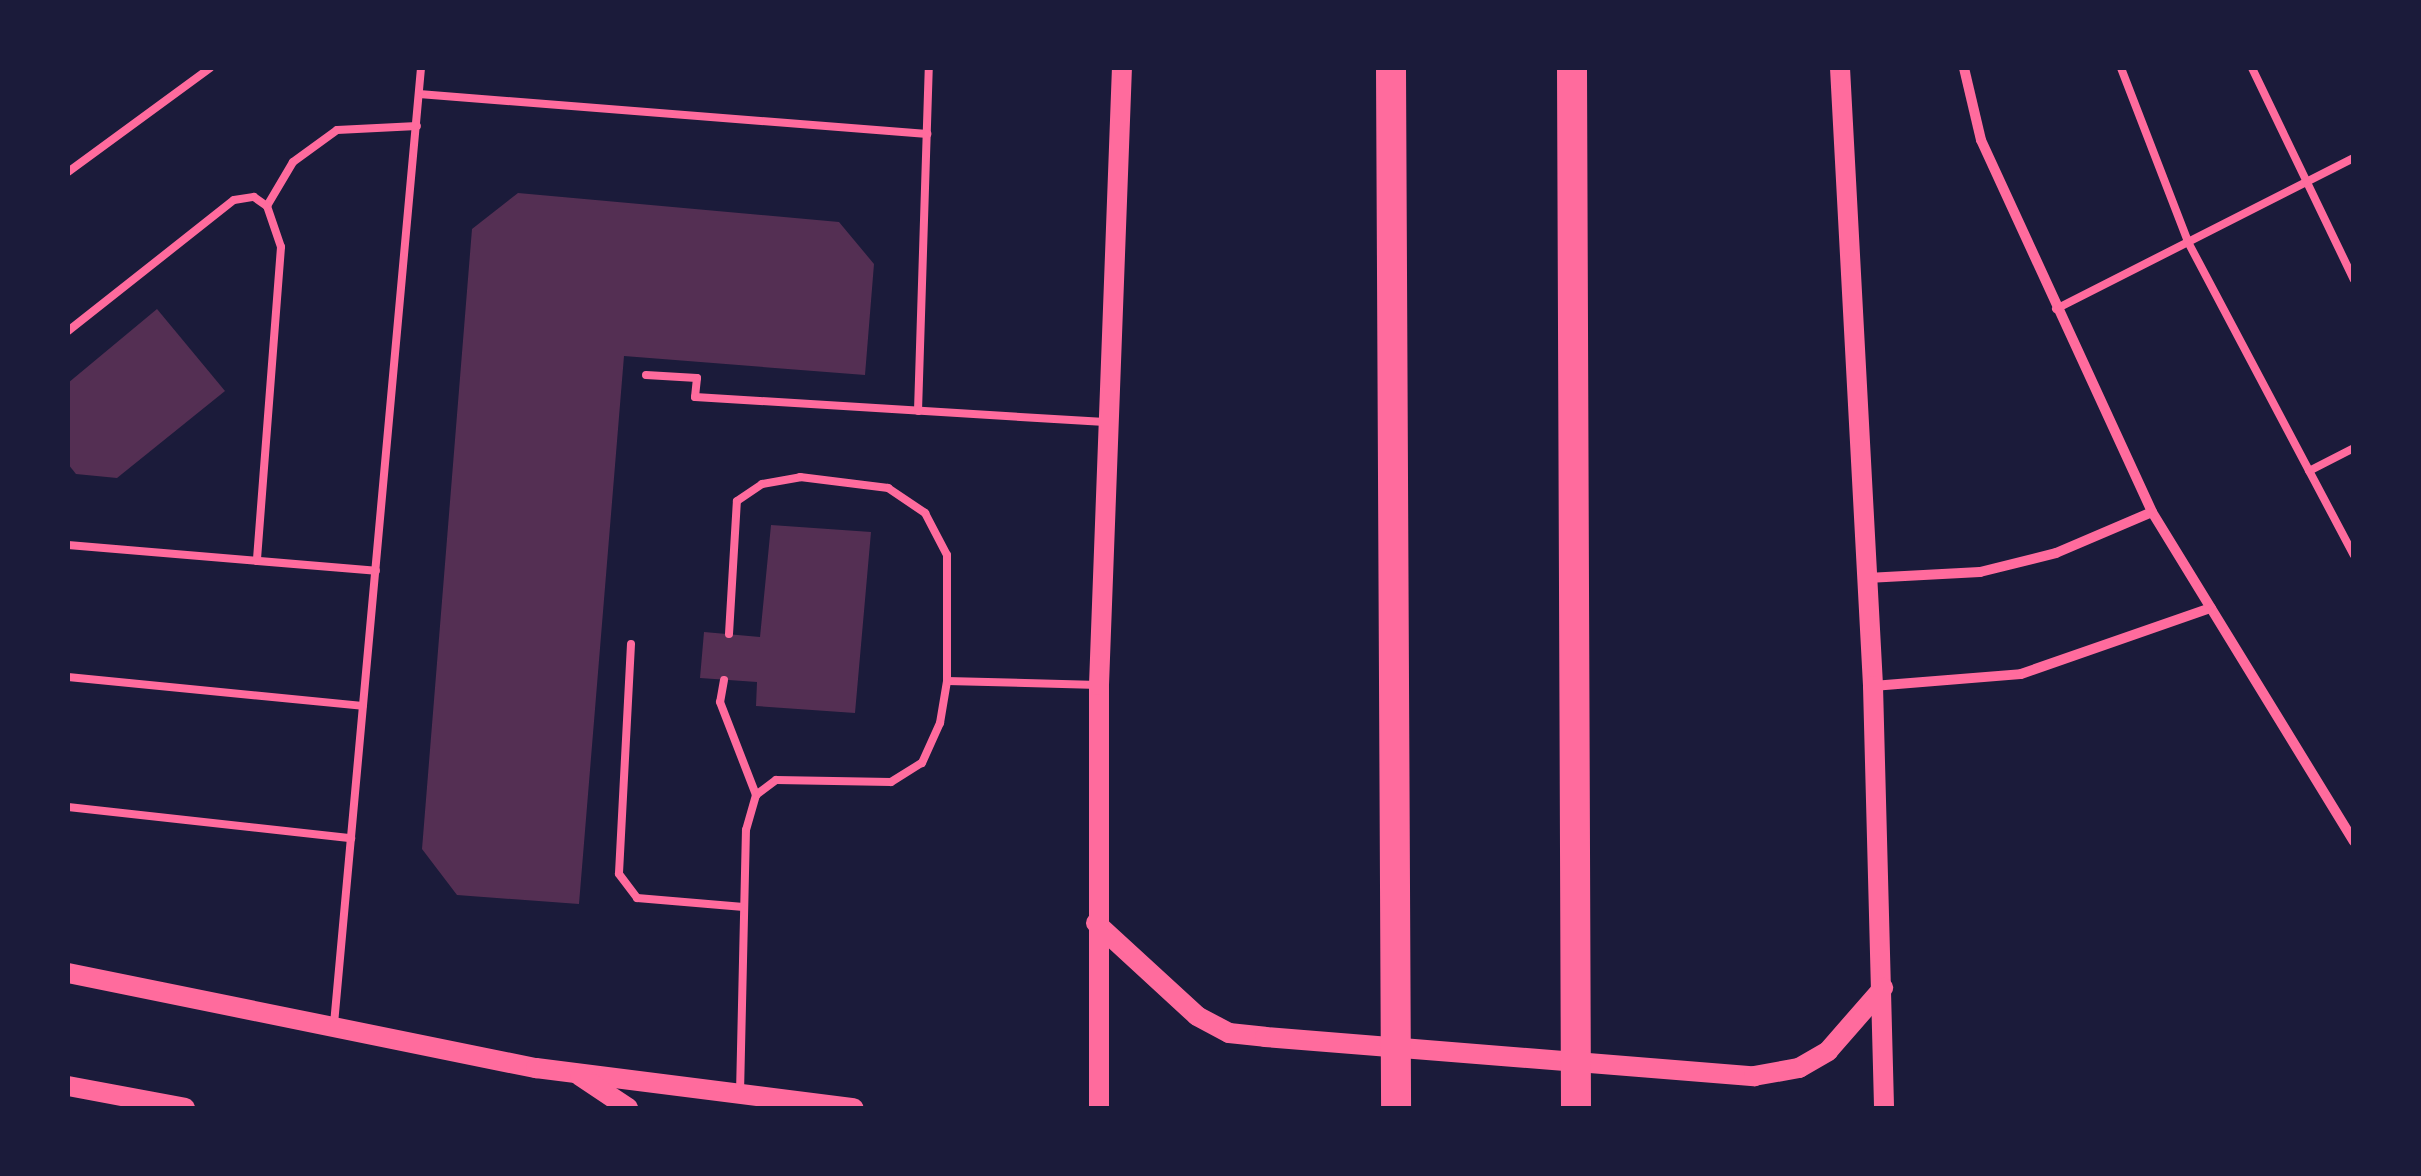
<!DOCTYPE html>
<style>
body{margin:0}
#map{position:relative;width:2421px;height:1176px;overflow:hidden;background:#1b1b3a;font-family:"Fira Sans",sans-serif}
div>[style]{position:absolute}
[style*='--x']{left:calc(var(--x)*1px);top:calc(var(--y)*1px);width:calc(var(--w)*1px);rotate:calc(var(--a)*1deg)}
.building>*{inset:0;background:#542f53}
.service>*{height:8px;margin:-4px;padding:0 4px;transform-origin:4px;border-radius:4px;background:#ff6b9d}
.minor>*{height:10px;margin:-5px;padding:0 5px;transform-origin:5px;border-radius:5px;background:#ff6b9d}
.secondary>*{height:20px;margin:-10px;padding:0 10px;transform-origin:10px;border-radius:10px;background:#ff6b9d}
.motorway>*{height:30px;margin:-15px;padding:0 15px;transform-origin:15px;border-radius:15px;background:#ff6b9d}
span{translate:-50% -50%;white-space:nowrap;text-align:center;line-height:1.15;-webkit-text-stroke:9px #1b1b3a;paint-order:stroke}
.frame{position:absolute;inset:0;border:70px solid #1b1b3a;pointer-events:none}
</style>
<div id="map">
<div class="building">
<div style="clip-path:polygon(518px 193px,839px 222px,874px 264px,865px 375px,624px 356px,579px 904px,457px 895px,422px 849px,472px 229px)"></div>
<div style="clip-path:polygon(157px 309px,225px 391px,117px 478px,76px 474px,68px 464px,68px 383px)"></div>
<div style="clip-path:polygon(771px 525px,871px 532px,855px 713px,756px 706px,757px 682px,700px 678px,704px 632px,760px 637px)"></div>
</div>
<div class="service">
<div style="--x:2121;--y:68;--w:186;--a:68.9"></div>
<div style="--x:2188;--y:242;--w:354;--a:62.1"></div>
<div style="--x:2252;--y:68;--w:235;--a:64.3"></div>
<div style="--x:419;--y:94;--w:510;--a:4.5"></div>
<div style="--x:68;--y:172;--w:176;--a:-36.2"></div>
<div style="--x:267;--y:206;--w:51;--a:-59.4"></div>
<div style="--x:293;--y:162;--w:54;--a:-36"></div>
<div style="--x:337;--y:130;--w:80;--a:-2.9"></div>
<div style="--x:2056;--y:309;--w:334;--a:-26.9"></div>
<div style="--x:68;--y:331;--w:211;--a:-38.3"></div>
<div style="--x:234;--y:200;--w:20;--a:-9"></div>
<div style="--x:254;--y:197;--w:16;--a:35"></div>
<div style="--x:267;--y:206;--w:43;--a:71.1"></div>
<div style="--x:281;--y:247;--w:315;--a:94.4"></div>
<div style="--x:646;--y:375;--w:51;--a:3.4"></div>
<div style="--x:697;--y:378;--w:19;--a:96"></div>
<div style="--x:695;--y:397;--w:415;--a:3.5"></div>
<div style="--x:918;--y:411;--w:343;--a:-88.2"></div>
<div style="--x:2309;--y:471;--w:51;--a:-27.1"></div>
<div style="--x:68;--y:545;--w:309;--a:4.8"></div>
<div style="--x:729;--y:634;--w:133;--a:-86.6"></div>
<div style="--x:737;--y:501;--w:30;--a:-34"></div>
<div style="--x:762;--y:484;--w:39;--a:-10"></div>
<div style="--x:800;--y:477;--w:89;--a:7.1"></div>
<div style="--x:888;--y:488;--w:45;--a:34"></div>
<div style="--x:925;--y:513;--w:47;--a:62.4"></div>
<div style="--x:947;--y:555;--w:126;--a:90"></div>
<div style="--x:631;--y:644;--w:230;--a:93"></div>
<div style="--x:619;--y:874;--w:30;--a:53"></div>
<div style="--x:637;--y:898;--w:107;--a:4.8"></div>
<div style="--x:68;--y:677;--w:296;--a:5.6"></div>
<div style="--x:724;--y:680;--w:22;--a:100"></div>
<div style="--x:720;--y:702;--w:100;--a:68.8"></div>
<div style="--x:68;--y:807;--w:285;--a:6.3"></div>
<div style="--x:334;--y:1024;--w:960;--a:-84.8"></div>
<div style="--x:740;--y:1093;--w:263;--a:-88.7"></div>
<div style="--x:746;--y:830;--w:36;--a:-74"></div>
<div style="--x:756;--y:795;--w:25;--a:-37"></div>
<div style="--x:776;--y:780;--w:115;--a:1"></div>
<div style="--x:891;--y:782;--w:36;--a:-32"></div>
<div style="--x:922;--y:763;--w:44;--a:-65.8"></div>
<div style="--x:940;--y:723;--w:43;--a:-80.5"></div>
<div style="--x:947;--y:681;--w:152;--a:1.5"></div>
</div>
<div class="minor">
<div style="--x:1964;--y:68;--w:74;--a:76.7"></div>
<div style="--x:1981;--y:140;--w:409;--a:65.3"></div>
<div style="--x:2152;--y:512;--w:386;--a:58.5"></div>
<div style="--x:1867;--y:578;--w:113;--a:-3"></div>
<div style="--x:1980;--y:572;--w:78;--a:-14"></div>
<div style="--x:2056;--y:553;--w:104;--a:-23.1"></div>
<div style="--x:1873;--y:686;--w:148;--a:-4.6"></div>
<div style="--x:2021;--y:674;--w:201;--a:-19.2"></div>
</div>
<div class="secondary">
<div style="--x:1840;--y:68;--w:619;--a:86.94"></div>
<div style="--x:1873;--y:686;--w:422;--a:88.5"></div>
<div style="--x:1096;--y:923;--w:137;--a:42.6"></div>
<div style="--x:1197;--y:1016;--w:36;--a:28"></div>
<div style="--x:1229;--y:1033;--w:36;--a:6"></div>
<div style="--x:1265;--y:1037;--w:491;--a:4.6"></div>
<div style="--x:1754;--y:1076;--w:46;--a:-10.1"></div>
<div style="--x:1799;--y:1068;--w:34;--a:-30"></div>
<div style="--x:1828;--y:1051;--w:84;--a:-48.9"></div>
<div style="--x:68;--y:973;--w:478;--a:11.5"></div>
<div style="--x:536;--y:1068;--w:320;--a:7.2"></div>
<div style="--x:580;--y:1076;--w:58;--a:33.7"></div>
<div style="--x:68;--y:1086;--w:119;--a:10.6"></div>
<div style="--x:1099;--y:1108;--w:423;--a:-90"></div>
<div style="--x:1099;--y:685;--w:617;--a:-87.87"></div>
</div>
<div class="motorway">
<div style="--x:1391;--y:68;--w:1040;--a:89.72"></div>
<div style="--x:1572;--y:68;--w:1040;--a:89.78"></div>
</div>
<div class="frame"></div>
</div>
